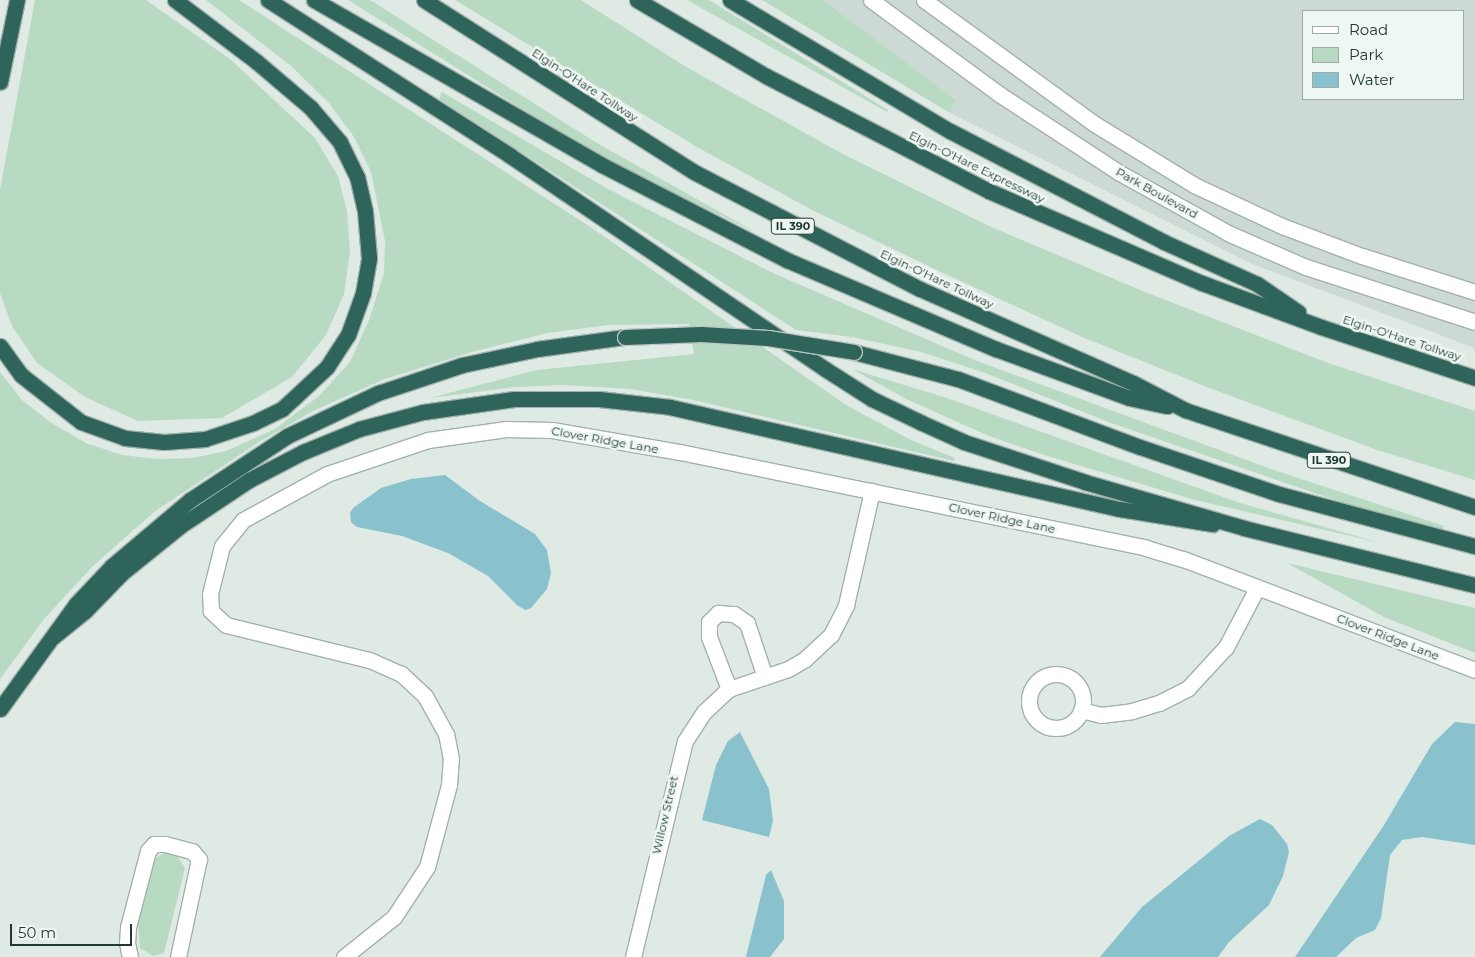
<!DOCTYPE html>
<style>
body{margin:0}
#map{position:relative;width:1475px;height:957px;overflow:hidden;background:#dfeae5;font-family:Montserrat,sans-serif}
div>[style]{position:absolute}
[style*='--x']{left:calc(var(--x)*1px);top:calc(var(--y)*1px);width:calc(var(--w)*1px);rotate:calc(var(--a)*1deg)}
.built>*{inset:0;background:#cdd9d4}
.green>*{inset:0;background:#b9dac2}
.water>*{inset:0;background:#89c2cd}
.roads{filter:drop-shadow(1px 0 #a2b1ac) drop-shadow(-1px 0 #a2b1ac) drop-shadow(0 1px #a2b1ac) drop-shadow(0 -1px #a2b1ac)}
.minor>*{height:15px;margin:-7.5px;padding:0 7.5px;transform-origin:7.5px;border-radius:7.5px;background:#fff}
.minor>.ring{margin:-7.5px;padding:0;box-sizing:content-box;background:none;border:15px solid #fff;border-radius:50%}
.highway>*{height:15px;margin:-7.5px;padding:0 7.5px;transform-origin:7.5px;border-radius:7.5px;background:#2e6459}
.bridges{filter:drop-shadow(1px 0 #bcc4c2) drop-shadow(-1px 0 #bcc4c2) drop-shadow(0 1px #bcc4c2) drop-shadow(0 -1px #bcc4c2)}
.highway-bridge>*{height:15px;margin:-7.5px;padding:0 7.5px;transform-origin:7.5px;border-radius:7.5px;background:#2e6459}
span{translate:-50% -50%;white-space:nowrap;text-align:center;line-height:1.15;-webkit-text-stroke:5px #eff7f3;paint-order:stroke}
.shield-label span{padding:1px 4px;background:#eff7f3;border:1px solid;border-radius:4px;-webkit-text-stroke-width:0}
.shield-label{font-size:11px;color:#213933;font-weight:700}
.street-label{font-size:12px;color:#213933}
.legend{position:absolute;left:1302px;top:10px;width:162px;height:90px;box-sizing:border-box;background:#eff7f3;border:1px solid #9daba6;margin:0;padding:6px 9px;list-style:none;font-size:15px;color:#213933}
.legend li{display:flex;align-items:center;gap:10px;height:25px}
.legend b{width:25px;border:1px solid #9daba6}
.scale{position:absolute;left:10px;top:924px;width:122px;height:22px;box-sizing:border-box;border:2px solid #213933;border-top:0;padding-left:6px;font-size:15px;line-height:18px;white-space:nowrap;color:#213933;-webkit-text-stroke:4px #eff7f3;paint-order:stroke}
</style>
<div id="map">
<div class="built">
<div style="clip-path:polygon(evenodd,823px 0,1475px 0,1475px 352px,1472px 347px,1252px 264px,950px 113px,956px 100px,823px 0,1304px 11px,1464px 11px,1464px 99px,1304px 99px,1304px 11px)"></div>
</div>
<div class="green">
<div style="clip-path:polygon(35px 0,146px 0,230px 59px,315px 138px,338px 176px,347px 211px,350px 252px,344px 294px,326px 335px,292px 377px,222px 418px,138px 421px,85px 397px,37px 363px,12px 326px,0 293px,0 190px)"></div>
<div style="clip-path:polygon(206px 0,239px 0,592px 228px,846px 405px,911px 440px,955px 458px,954px 461px,693px 400px,630px 389px,564px 385px,515px 387px,430px 398px,537px 370px,694px 354px,689px 324px,609px 325px,547px 333px,472px 352px,385px 379px,313px 411px,259px 442px,154px 512px,93px 566px,44px 619px,0 679px,0 372px,22px 400px,50px 422px,86px 443px,122px 455px,158px 459px,193px 458px,226px 451px,275px 429px,319px 396px,350px 362px,369px 320px,384px 273px,385px 241px,371px 172px,354px 137px,329px 103px,291px 66px)"></div>
<div style="clip-path:polygon(348px 0,370px 0,597px 143px,757px 233px,639px 176px,549px 126px)"></div>
<div style="clip-path:polygon(455px 0,581px 0,688px 68px,841px 153px,989px 226px,1145px 292px,1328px 363px,1475px 411px,1475px 480px,1380px 451px,1212px 389px,1082px 337px,943px 273px,812px 210px,697px 147px)"></div>
<div style="clip-path:polygon(687px 0,709px 0,888px 110px,887px 112px)"></div>
<div style="clip-path:polygon(762px 0,823px 0,956px 100px,950px 113px)"></div>
<div style="clip-path:polygon(442px 92px,608px 189px,775px 274px,977px 361px,1271px 469px,1444px 526px,1443px 530px,1364px 510px,1111px 423px,985px 373px,921px 352px,852px 337px,796px 330px,439px 99px)"></div>
<div style="clip-path:polygon(852px 369px,947px 398px,1240px 503px,1381px 543px,1195px 500px,1044px 455px,989px 436px,906px 399px)"></div>
<div style="clip-path:polygon(1287px 563px,1475px 608px,1475px 653px,1384px 617px)"></div>
<div style="clip-path:polygon(165px 852px,177px 856px,185px 868px,164px 953px,153px 956px,140px 948px,138px 924px,153px 860px)"></div>
</div>
<div class="water">
<div style="clip-path:polygon(445px 475px,480px 501px,535px 534px,547px 550px,551px 573px,547px 589px,531px 608px,526px 610px,518px 606px,488px 576px,448px 553px,402px 536px,357px 527px,351px 522px,350px 513px,353px 508px,381px 488px,411px 479px)"></div>
<div style="clip-path:polygon(1455px 722px,1475px 724px,1475px 845px,1422px 837px,1402px 840px,1390px 855px,1381px 918px,1375px 930px,1356px 938px,1336px 957px,1295px 957px,1384px 825px,1432px 744px)"></div>
<div style="clip-path:polygon(740px 732px,769px 789px,773px 821px,769px 837px,702px 820px,716px 765px,728px 741px)"></div>
<div style="clip-path:polygon(1260px 819px,1272px 825px,1287px 844px,1289px 852px,1283px 876px,1269px 905px,1229px 942px,1218px 957px,1100px 957px,1142px 907px,1229px 836px)"></div>
<div style="clip-path:polygon(771px 870px,784px 901px,784px 939px,770px 957px,746px 957px,766px 875px)"></div>
</div>
<div class="roads">
<div class="minor">
<div style="--x:871;--y:0;--w:159;--a:36.3"></div>
<div style="--x:999;--y:94;--w:142;--a:33.2"></div>
<div style="--x:1118;--y:172;--w:128;--a:29"></div>
<div style="--x:1230;--y:234;--w:83;--a:23.5"></div>
<div style="--x:1306;--y:267;--w:178;--a:18"></div>
<div style="--x:924;--y:0;--w:209;--a:36"></div>
<div style="--x:1093;--y:123;--w:119;--a:31.5"></div>
<div style="--x:1194;--y:185;--w:97;--a:25"></div>
<div style="--x:1282;--y:226;--w:85;--a:20.6"></div>
<div style="--x:1362;--y:256;--w:119;--a:17.7"></div>
<div class="ring" style="left:1029px;top:674px;width:39px;height:39px"></div>
<div style="--x:729;--y:689;--w:56;--a:-111"></div>
<div style="--x:709;--y:637;--w:15;--a:-90"></div>
<div style="--x:709;--y:622;--w:13;--a:-45"></div>
<div style="--x:718;--y:613;--w:16;--a:4"></div>
<div style="--x:734;--y:614;--w:16;--a:35"></div>
<div style="--x:747;--y:623;--w:57;--a:71.6"></div>
<div style="--x:1081;--y:710;--w:21;--a:14"></div>
<div style="--x:1101;--y:715;--w:31;--a:-7"></div>
<div style="--x:1132;--y:711;--w:28;--a:-17"></div>
<div style="--x:1159;--y:703;--w:33;--a:-27"></div>
<div style="--x:1188;--y:688;--w:56;--a:-47.2"></div>
<div style="--x:1226;--y:647;--w:67;--a:-62.3"></div>
<div style="--x:130;--y:957;--w:14;--a:-102"></div>
<div style="--x:127;--y:943;--w:16;--a:-86"></div>
<div style="--x:128;--y:927;--w:79;--a:-75.3"></div>
<div style="--x:148;--y:851;--w:9;--a:-49"></div>
<div style="--x:154;--y:844;--w:11;--a:0"></div>
<div style="--x:165;--y:844;--w:28;--a:15"></div>
<div style="--x:192;--y:851;--w:11;--a:49"></div>
<div style="--x:199;--y:859;--w:100;--a:102.1"></div>
<div style="--x:344;--y:957;--w:64;--a:-38.7"></div>
<div style="--x:394;--y:917;--w:60;--a:-56.6"></div>
<div style="--x:427;--y:867;--w:85;--a:-75"></div>
<div style="--x:449;--y:785;--w:26;--a:-86"></div>
<div style="--x:451;--y:759;--w:25;--a:-101"></div>
<div style="--x:446;--y:734;--w:43;--a:-118.9"></div>
<div style="--x:425;--y:696;--w:33;--a:-137"></div>
<div style="--x:401;--y:674;--w:35;--a:-156"></div>
<div style="--x:369;--y:660;--w:147;--a:-166.2"></div>
<div style="--x:226;--y:625;--w:21;--a:-137"></div>
<div style="--x:211;--y:611;--w:17;--a:-93"></div>
<div style="--x:210;--y:594;--w:49;--a:-76"></div>
<div style="--x:222;--y:546;--w:33;--a:-51"></div>
<div style="--x:243;--y:520;--w:96;--a:-28.7"></div>
<div style="--x:327;--y:474;--w:107;--a:-18.6"></div>
<div style="--x:428;--y:440;--w:79;--a:-8"></div>
<div style="--x:506;--y:429;--w:46;--a:1.2"></div>
<div style="--x:552;--y:430;--w:130;--a:9.8"></div>
<div style="--x:680;--y:452;--w:476;--a:11.6"></div>
<div style="--x:1146;--y:548;--w:39;--a:17"></div>
<div style="--x:1183;--y:559;--w:312;--a:20.8"></div>
<div style="--x:633;--y:957;--w:222;--a:-76.5"></div>
<div style="--x:685;--y:741;--w:35;--a:-57"></div>
<div style="--x:704;--y:712;--w:34;--a:-43"></div>
<div style="--x:729;--y:689;--w:62;--a:-18.7"></div>
<div style="--x:788;--y:669;--w:20;--a:-30"></div>
<div style="--x:805;--y:659;--w:35;--a:-43"></div>
<div style="--x:831;--y:635;--w:34;--a:-63"></div>
<div style="--x:846;--y:605;--w:117;--a:-77.2"></div>
</div>
<div class="highway">
<div style="--x:268;--y:0;--w:287;--a:32.7"></div>
<div style="--x:509;--y:155;--w:382;--a:34.1"></div>
<div style="--x:825;--y:369;--w:56;--a:32.6"></div>
<div style="--x:872;--y:399;--w:55;--a:25.6"></div>
<div style="--x:922;--y:423;--w:46;--a:24.3"></div>
<div style="--x:964;--y:442;--w:127;--a:18.3"></div>
<div style="--x:1085;--y:482;--w:166;--a:16.1"></div>
<div style="--x:1244;--y:528;--w:238;--a:13.9"></div>
<div style="--x:314;--y:0;--w:332;--a:29.8"></div>
<div style="--x:602;--y:165;--w:208;--a:27.2"></div>
<div style="--x:787;--y:260;--w:227;--a:23.1"></div>
<div style="--x:996;--y:349;--w:142;--a:20.2"></div>
<div style="--x:1129;--y:398;--w:39;--a:12"></div>
<div style="--x:424;--y:0;--w:320;--a:32.5"></div>
<div style="--x:694;--y:172;--w:254;--a:27.4"></div>
<div style="--x:920;--y:289;--w:233;--a:23.8"></div>
<div style="--x:1133;--y:383;--w:59;--a:27.4"></div>
<div style="--x:1185;--y:410;--w:306;--a:18.5"></div>
<div style="--x:637;--y:0;--w:150;--a:30.5"></div>
<div style="--x:766;--y:76;--w:251;--a:27.3"></div>
<div style="--x:989;--y:191;--w:232;--a:23.4"></div>
<div style="--x:1202;--y:283;--w:127;--a:20.3"></div>
<div style="--x:1321;--y:327;--w:162;--a:18.3"></div>
<div style="--x:730;--y:0;--w:256;--a:30.8"></div>
<div style="--x:950;--y:131;--w:241;--a:27.4"></div>
<div style="--x:1164;--y:242;--w:102;--a:24.3"></div>
<div style="--x:1257;--y:284;--w:50;--a:34.3"></div>
<div style="--x:0;--y:82;--w:84;--a:-78.3"></div>
<div style="--x:0;--y:346;--w:36;--a:54"></div>
<div style="--x:21;--y:375;--w:76;--a:38.1"></div>
<div style="--x:81;--y:422;--w:47;--a:20"></div>
<div style="--x:125;--y:438;--w:39;--a:6"></div>
<div style="--x:164;--y:442;--w:41;--a:-4.2"></div>
<div style="--x:205;--y:439;--w:51;--a:-18.4"></div>
<div style="--x:253;--y:423;--w:32;--a:-26"></div>
<div style="--x:282;--y:409;--w:62;--a:-43"></div>
<div style="--x:327;--y:367;--w:38;--a:-57"></div>
<div style="--x:348;--y:335;--w:45;--a:-70.3"></div>
<div style="--x:363;--y:293;--w:36;--a:-80"></div>
<div style="--x:369;--y:258;--w:47;--a:-94.9"></div>
<div style="--x:365;--y:211;--w:35;--a:-103"></div>
<div style="--x:357;--y:177;--w:39;--a:-116"></div>
<div style="--x:340;--y:142;--w:45;--a:-130.5"></div>
<div style="--x:311;--y:108;--w:71;--a:-139.6"></div>
<div style="--x:257;--y:62;--w:103;--a:-142.9"></div>
<div style="--x:854;--y:352;--w:107;--a:14.6"></div>
<div style="--x:958;--y:379;--w:194;--a:20.5"></div>
<div style="--x:1140;--y:447;--w:147;--a:18.7"></div>
<div style="--x:1279;--y:494;--w:203;--a:14.9"></div>
<div style="--x:53;--y:637;--w:41;--a:-39.1"></div>
<div style="--x:85;--y:611;--w:53;--a:-45.8"></div>
<div style="--x:122;--y:573;--w:75;--a:-39"></div>
<div style="--x:180;--y:526;--w:83;--a:-33.7"></div>
<div style="--x:249;--y:480;--w:61;--a:-27.4"></div>
<div style="--x:303;--y:452;--w:61;--a:-22.3"></div>
<div style="--x:359;--y:429;--w:66;--a:-14.9"></div>
<div style="--x:423;--y:412;--w:92;--a:-8.1"></div>
<div style="--x:514;--y:399;--w:85;--a:0"></div>
<div style="--x:599;--y:399;--w:71;--a:6.4"></div>
<div style="--x:670;--y:407;--w:461;--a:12.8"></div>
<div style="--x:1120;--y:509;--w:94;--a:9.2"></div>
<div style="--x:0;--y:709;--w:130;--a:-54.1"></div>
<div style="--x:76;--y:604;--w:52;--a:-46.5"></div>
<div style="--x:112;--y:566;--w:102;--a:-40.2"></div>
<div style="--x:190;--y:500;--w:116;--a:-33.4"></div>
<div style="--x:287;--y:436;--w:101;--a:-25.3"></div>
<div style="--x:378;--y:393;--w:89;--a:-18.4"></div>
<div style="--x:462;--y:365;--w:77;--a:-12"></div>
<div style="--x:537;--y:349;--w:89;--a:-7.8"></div>
</div>
</div>
<div class="bridges">
<div class="highway-bridge">
<div style="--x:625;--y:337;--w:76;--a:-2.3"></div>
<div style="--x:701;--y:334;--w:67;--a:3.4"></div>
<div style="--x:768;--y:338;--w:87;--a:9.2"></div>
</div>
</div>
<div class="shield-label">
<span style="left:793px;top:226px">IL 390</span>
<span style="left:1329px;top:460px">IL 390</span>
</div>
<div class="street-label">
<span style="left:585px;top:85px;rotate:33deg">Elgin-O'Hare Tollway</span>
<span style="left:977px;top:167px;rotate:26deg">Elgin-O'Hare Expressway</span>
<span style="left:1157px;top:193px;rotate:29deg">Park Boulevard</span>
<span style="left:937px;top:279px;rotate:25deg">Elgin-O'Hare Tollway</span>
<span style="left:1402px;top:338px;rotate:18deg">Elgin-O'Hare Tollway</span>
<span style="left:605px;top:440px;rotate:10deg">Clover Ridge Lane</span>
<span style="left:1002px;top:518px;rotate:12deg">Clover Ridge Lane</span>
<span style="left:1388px;top:637px;rotate:21deg">Clover Ridge Lane</span>
<span style="left:665px;top:815px;rotate:-77deg">Willow Street</span>
</div>
<ul class="legend">
<li><b style="height:6px;background:#fff"></b>Road</li>
<li><b style="height:14px;background:#b9dac2"></b>Park</li>
<li><b style="height:14px;background:#89c2cd"></b>Water</li>
</ul>
<div class="scale">50 m</div>
</div>
